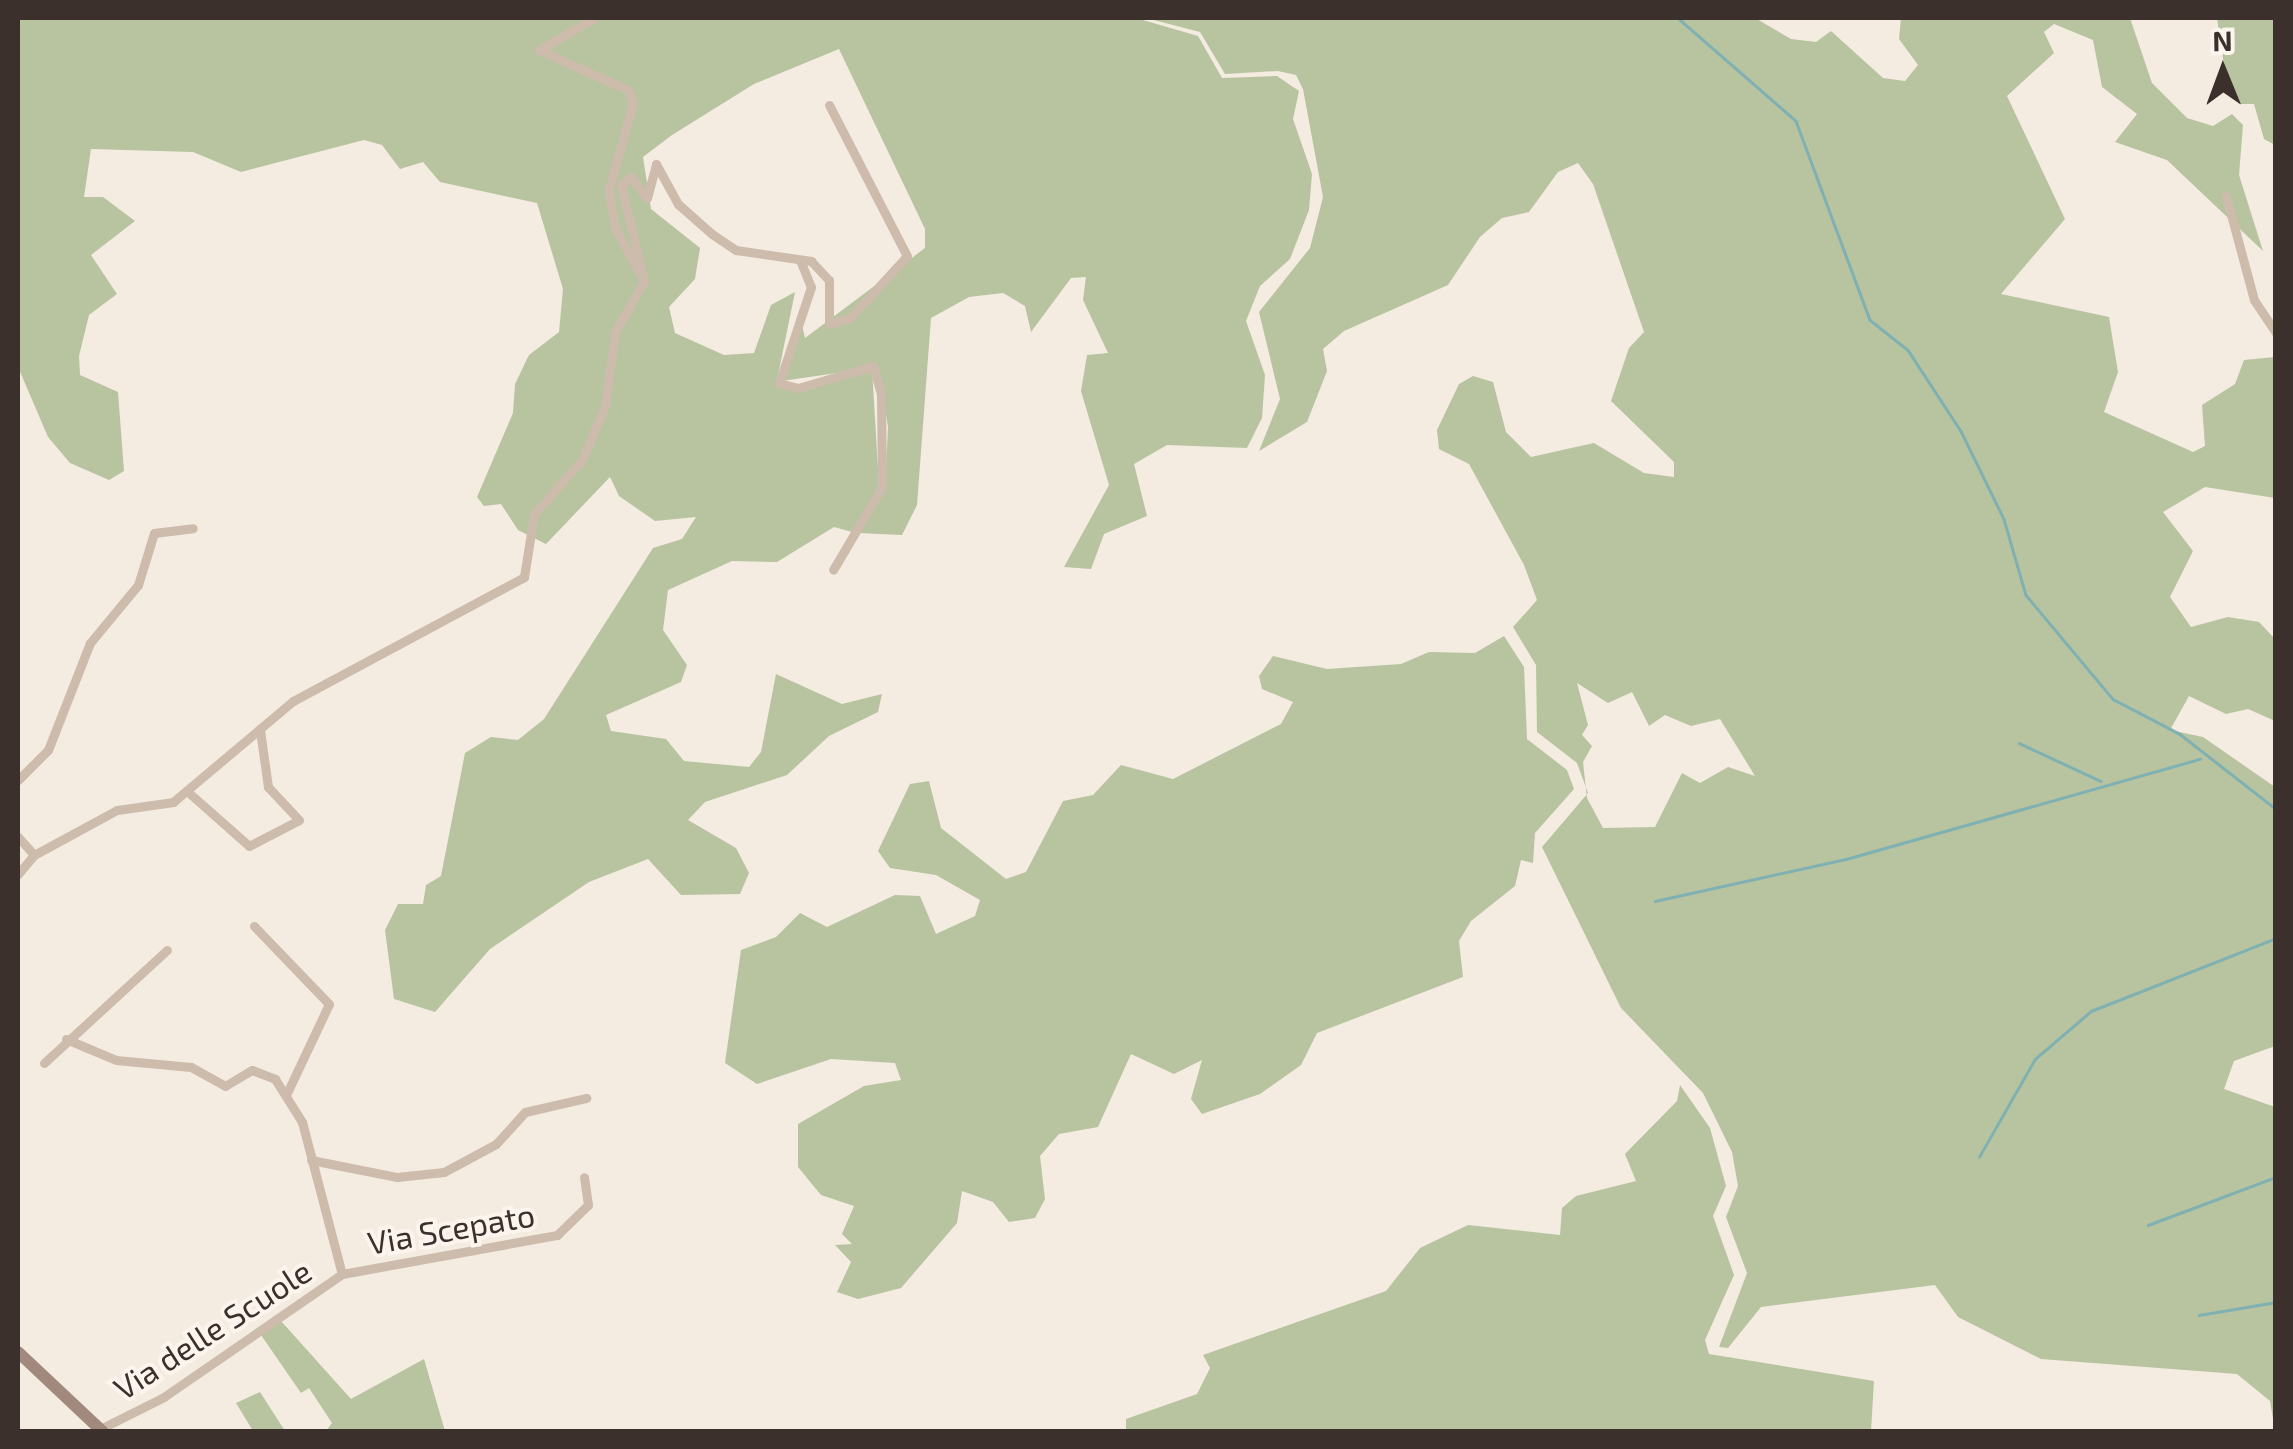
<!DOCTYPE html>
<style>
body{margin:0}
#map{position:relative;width:2293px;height:1449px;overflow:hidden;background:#f4ebe1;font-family:"Exo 2",sans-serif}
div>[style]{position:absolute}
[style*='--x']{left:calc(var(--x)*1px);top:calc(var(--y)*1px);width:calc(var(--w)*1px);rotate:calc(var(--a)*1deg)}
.green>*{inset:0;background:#b8c4a0}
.stream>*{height:2.5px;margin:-1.25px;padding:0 1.25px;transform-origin:1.25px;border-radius:1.25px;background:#7fb0b2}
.street>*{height:9px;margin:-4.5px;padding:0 4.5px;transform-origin:4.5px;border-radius:4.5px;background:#cdbbac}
.secondary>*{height:12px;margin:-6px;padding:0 6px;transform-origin:6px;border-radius:6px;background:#a18a7d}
span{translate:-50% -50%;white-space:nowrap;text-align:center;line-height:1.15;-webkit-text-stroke:8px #fbf5ee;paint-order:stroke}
.street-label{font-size:32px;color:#3b302b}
.frame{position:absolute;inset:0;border:20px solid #3b302b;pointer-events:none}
.north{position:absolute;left:2173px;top:20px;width:100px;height:100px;-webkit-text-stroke:8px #fbf5ee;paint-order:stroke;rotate:359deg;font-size:28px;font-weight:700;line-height:40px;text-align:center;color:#3b302b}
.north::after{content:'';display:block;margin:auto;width:35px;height:45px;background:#3b302b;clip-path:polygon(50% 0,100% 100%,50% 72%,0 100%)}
</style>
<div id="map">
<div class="green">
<div style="clip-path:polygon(18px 18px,1136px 18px,1198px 36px,1222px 78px,1277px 76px,1299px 91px,1293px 119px,1312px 174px,1309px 210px,1290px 259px,1260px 286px,1246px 321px,1265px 375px,1262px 418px,1247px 448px,1167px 445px,1134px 464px,1147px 516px,1104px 534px,1091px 569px,1064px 567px,1109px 485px,1081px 391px,1087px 355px,1108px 353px,1083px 300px,1086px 277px,1071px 278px,1031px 332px,1025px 306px,1003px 293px,969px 297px,931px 318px,917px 505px,902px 535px,858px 533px,885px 488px,888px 427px,878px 367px,782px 381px,800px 317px,805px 338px,925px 248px,925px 229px,839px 49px,754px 84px,672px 135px,643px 157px,651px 209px,700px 248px,695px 279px,669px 307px,675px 333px,724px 355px,754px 353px,771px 305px,795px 292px,776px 385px,798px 391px,872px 368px,879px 486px,852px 532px,834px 527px,777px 562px,732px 561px,668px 590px,663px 630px,687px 665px,681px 682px,606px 715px,611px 731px,666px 739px,684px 761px,749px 767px,761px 752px,776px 674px,842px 704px,882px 694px,878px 712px,829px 736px,787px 775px,705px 802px,688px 820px,736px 848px,749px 873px,740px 894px,681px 895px,648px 859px,589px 882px,490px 949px,435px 1012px,394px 999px,385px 930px,398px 904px,423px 904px,426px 885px,441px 876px,465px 753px,491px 737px,518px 740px,544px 719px,653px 548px,682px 539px,696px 517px,655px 521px,619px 496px,610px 477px,546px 544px,518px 530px,501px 504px,484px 506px,477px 497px,513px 413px,515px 384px,529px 355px,559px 332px,563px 289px,537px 203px,440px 182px,423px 162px,400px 169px,382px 145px,364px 140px,241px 172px,193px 152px,91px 149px,84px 197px,103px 197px,135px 221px,91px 255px,117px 294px,89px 315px,79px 356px,80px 375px,118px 392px,124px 471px,109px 480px,70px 463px,48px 437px,18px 367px)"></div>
<div style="clip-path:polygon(evenodd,1146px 18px,1755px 18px,1791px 39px,1816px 42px,1831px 31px,1883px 78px,1905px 81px,1918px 65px,1899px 39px,1901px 18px,2130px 18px,2152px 83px,2187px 118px,2213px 126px,2232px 114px,2243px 125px,2239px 175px,2263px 251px,2167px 160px,2115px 142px,2137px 114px,2102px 87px,2093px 40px,2054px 24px,2044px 32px,2054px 53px,2007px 96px,2065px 219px,2001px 294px,2109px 317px,2118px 372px,2104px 412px,2193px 452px,2205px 446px,2202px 405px,2235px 384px,2244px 360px,2275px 357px,2275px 498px,2205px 487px,2163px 512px,2193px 551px,2170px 597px,2191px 627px,2228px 617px,2259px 622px,2275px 639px,2275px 721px,2248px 709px,2226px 714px,2189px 696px,2170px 730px,2203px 737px,2275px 787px,2275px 1046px,2234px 1061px,2224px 1089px,2275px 1107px,2275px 1431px,2270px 1401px,2237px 1374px,2041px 1359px,1958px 1317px,1935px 1285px,1761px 1307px,1728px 1348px,1719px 1347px,1747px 1273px,1726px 1217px,1738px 1186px,1732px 1152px,1703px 1093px,1621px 1008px,1542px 847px,1588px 793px,1577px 763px,1537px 732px,1536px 665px,1513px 627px,1537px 600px,1524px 565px,1469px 464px,1439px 449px,1437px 430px,1459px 384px,1473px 376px,1493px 382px,1506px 432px,1531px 457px,1594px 443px,1644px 473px,1674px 477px,1674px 462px,1611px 401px,1629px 348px,1644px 332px,1593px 184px,1578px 163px,1558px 172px,1529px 212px,1502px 218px,1480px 237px,1448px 285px,1344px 331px,1323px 349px,1327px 371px,1307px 422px,1259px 451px,1280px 399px,1259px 312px,1310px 248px,1323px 197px,1303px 89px,1296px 75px,1278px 71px,1225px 74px,1200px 32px,1146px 18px,1577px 683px,1608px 703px,1632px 692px,1649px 726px,1665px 715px,1691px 726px,1720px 719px,1755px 776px,1728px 767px,1700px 783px,1682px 773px,1655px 827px,1603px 828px,1587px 798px,1583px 762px,1592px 746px,1582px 735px,1588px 725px,1577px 683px)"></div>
<div style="clip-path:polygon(2217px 18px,2275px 18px,2275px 145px,2264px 139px,2254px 104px,2240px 104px,2227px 86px)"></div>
<div style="clip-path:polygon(1504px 636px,1524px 667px,1527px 739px,1567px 770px,1574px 789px,1535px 833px,1533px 863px,1521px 860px,1515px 886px,1471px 921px,1459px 941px,1463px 977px,1317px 1033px,1301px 1065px,1260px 1094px,1202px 1114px,1191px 1099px,1202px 1060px,1174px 1074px,1131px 1054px,1098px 1127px,1059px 1134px,1040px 1156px,1045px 1199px,1035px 1218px,1009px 1222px,993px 1202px,962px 1191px,957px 1223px,901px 1288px,858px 1299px,837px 1292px,851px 1262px,835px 1245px,852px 1244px,842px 1234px,854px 1206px,821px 1195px,798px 1167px,798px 1124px,864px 1086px,901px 1080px,895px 1063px,831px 1059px,757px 1084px,725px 1063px,741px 950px,776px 937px,800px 913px,827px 927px,895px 895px,920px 896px,936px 934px,975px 916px,980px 900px,936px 875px,890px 868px,878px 851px,910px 784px,929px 781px,941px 828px,1006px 879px,1026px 872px,1063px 801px,1093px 795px,1121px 765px,1173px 779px,1281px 724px,1293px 702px,1262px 689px,1259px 676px,1273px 656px,1327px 669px,1401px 664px,1429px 652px,1475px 653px)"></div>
<div style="clip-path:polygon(1680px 1085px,1710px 1128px,1726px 1186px,1713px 1216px,1734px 1275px,1705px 1340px,1709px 1354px,1874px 1381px,1871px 1431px,1126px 1431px,1126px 1419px,1197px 1394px,1210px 1368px,1203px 1355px,1386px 1291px,1420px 1248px,1468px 1225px,1560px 1235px,1562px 1208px,1576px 1196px,1636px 1181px,1625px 1154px,1677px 1101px)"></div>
<div style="clip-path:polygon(281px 1321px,351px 1399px,424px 1359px,445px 1431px,326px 1431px,332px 1423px,309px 1388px,301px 1393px,261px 1335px)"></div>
<div style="clip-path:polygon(260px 1392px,285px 1431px,253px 1431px,236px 1403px)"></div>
</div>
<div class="stream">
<div style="--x:1678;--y:18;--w:157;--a:41.1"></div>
<div style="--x:1796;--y:121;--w:212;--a:69.6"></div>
<div style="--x:1870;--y:320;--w:48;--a:38.3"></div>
<div style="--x:1908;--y:350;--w:97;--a:56.8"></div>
<div style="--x:1961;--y:431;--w:98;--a:64"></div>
<div style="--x:2004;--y:519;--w:79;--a:73.9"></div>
<div style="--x:2026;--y:595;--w:136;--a:50.1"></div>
<div style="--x:2113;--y:699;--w:76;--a:27.6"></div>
<div style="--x:2180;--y:734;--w:122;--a:38"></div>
<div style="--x:2019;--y:743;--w:90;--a:24.9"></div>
<div style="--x:1655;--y:901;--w:196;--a:-12.4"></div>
<div style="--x:1846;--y:859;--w:368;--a:-15.8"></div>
<div style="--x:1979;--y:1157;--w:113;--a:-60.3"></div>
<div style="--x:2035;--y:1059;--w:74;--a:-40.6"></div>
<div style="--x:2091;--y:1011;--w:199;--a:-21.5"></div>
<div style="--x:2148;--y:1225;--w:137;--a:-20.6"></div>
<div style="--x:2199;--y:1315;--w:78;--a:-9.6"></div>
</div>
<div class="street">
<div style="--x:2226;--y:196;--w:108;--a:74.9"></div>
<div style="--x:2254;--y:300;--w:40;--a:56"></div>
<div style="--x:800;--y:260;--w:29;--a:68"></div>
<div style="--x:811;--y:287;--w:101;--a:108.4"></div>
<div style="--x:779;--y:383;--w:20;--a:15"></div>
<div style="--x:798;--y:388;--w:78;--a:-16.3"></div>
<div style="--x:873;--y:366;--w:29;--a:74"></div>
<div style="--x:881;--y:394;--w:93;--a:89.4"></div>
<div style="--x:882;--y:487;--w:96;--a:120.6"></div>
<div style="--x:644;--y:281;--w:99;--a:-103.5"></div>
<div style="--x:621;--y:185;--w:13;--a:-39"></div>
<div style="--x:631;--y:177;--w:26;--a:53"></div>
<div style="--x:647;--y:198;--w:35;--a:-75"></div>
<div style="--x:656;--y:164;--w:46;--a:61.2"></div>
<div style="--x:678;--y:204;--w:45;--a:41.4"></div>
<div style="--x:712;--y:234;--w:29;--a:34"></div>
<div style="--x:736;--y:250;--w:76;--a:8.3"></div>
<div style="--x:811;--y:261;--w:26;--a:47"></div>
<div style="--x:829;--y:280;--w:44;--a:90"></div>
<div style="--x:829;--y:324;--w:22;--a:-16"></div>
<div style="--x:850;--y:318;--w:84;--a:-47.4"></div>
<div style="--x:907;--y:256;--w:170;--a:-117.3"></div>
<div style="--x:18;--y:780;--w:42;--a:-45"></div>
<div style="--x:48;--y:750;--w:115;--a:-68.6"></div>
<div style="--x:90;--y:643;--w:75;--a:-50.4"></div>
<div style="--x:138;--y:585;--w:54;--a:-72.9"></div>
<div style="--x:154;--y:533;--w:39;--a:-7"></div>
<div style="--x:188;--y:792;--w:81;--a:41.5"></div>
<div style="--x:249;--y:846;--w:56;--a:-27.5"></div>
<div style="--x:299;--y:820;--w:45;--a:-133.2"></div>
<div style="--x:268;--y:787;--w:58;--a:-98"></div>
<div style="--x:18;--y:837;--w:24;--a:48"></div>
<div style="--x:18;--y:874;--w:25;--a:-50"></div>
<div style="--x:34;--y:855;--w:94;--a:-28.5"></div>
<div style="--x:117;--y:810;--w:57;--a:-8.1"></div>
<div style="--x:173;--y:802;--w:157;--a:-40.1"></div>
<div style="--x:293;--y:701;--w:262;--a:-28.2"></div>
<div style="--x:524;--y:577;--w:64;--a:-81"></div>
<div style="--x:534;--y:514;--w:72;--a:-48.4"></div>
<div style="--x:582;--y:460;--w:59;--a:-66.9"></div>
<div style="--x:605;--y:406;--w:75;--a:-82.3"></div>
<div style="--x:615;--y:332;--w:59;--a:-60.4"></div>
<div style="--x:644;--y:281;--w:60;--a:-118.7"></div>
<div style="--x:615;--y:228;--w:39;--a:-99"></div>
<div style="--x:609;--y:189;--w:89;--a:-74.4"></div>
<div style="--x:633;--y:103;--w:14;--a:-111"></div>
<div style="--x:628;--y:90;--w:98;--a:-155.8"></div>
<div style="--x:539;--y:50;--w:64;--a:-30.2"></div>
<div style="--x:254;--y:926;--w:108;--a:46.1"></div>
<div style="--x:329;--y:1004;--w:101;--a:115.3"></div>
<div style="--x:66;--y:1039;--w:54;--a:22.8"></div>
<div style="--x:116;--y:1060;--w:75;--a:5.3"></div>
<div style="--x:191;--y:1067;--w:39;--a:29"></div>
<div style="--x:225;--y:1086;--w:31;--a:-31"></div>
<div style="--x:252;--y:1070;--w:25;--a:21"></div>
<div style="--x:275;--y:1079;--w:51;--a:57.9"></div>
<div style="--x:302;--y:1122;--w:157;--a:75.3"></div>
<div style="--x:342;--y:1274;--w:216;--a:145.4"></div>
<div style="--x:164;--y:1397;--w:72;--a:153.4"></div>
<div style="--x:44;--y:1063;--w:167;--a:-42.6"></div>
<div style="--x:311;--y:1160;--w:88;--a:11.2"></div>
<div style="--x:397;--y:1177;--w:47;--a:-6.1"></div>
<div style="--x:444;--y:1172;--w:59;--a:-28.3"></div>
<div style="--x:496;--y:1144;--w:43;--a:-47.8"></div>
<div style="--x:525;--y:1112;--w:63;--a:-12.9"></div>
<div style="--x:342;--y:1274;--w:219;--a:-10.3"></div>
<div style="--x:557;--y:1235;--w:43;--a:-44.1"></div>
<div style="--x:588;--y:1205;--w:28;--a:-98"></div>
</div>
<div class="secondary">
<div style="--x:18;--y:1352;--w:117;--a:43.3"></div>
</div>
<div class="street-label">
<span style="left:451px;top:1228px;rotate:-10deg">Via Scepato</span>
<span style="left:212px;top:1329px;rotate:-33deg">Via delle Scuole</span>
</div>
<div class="frame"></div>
<div class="north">N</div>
</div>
